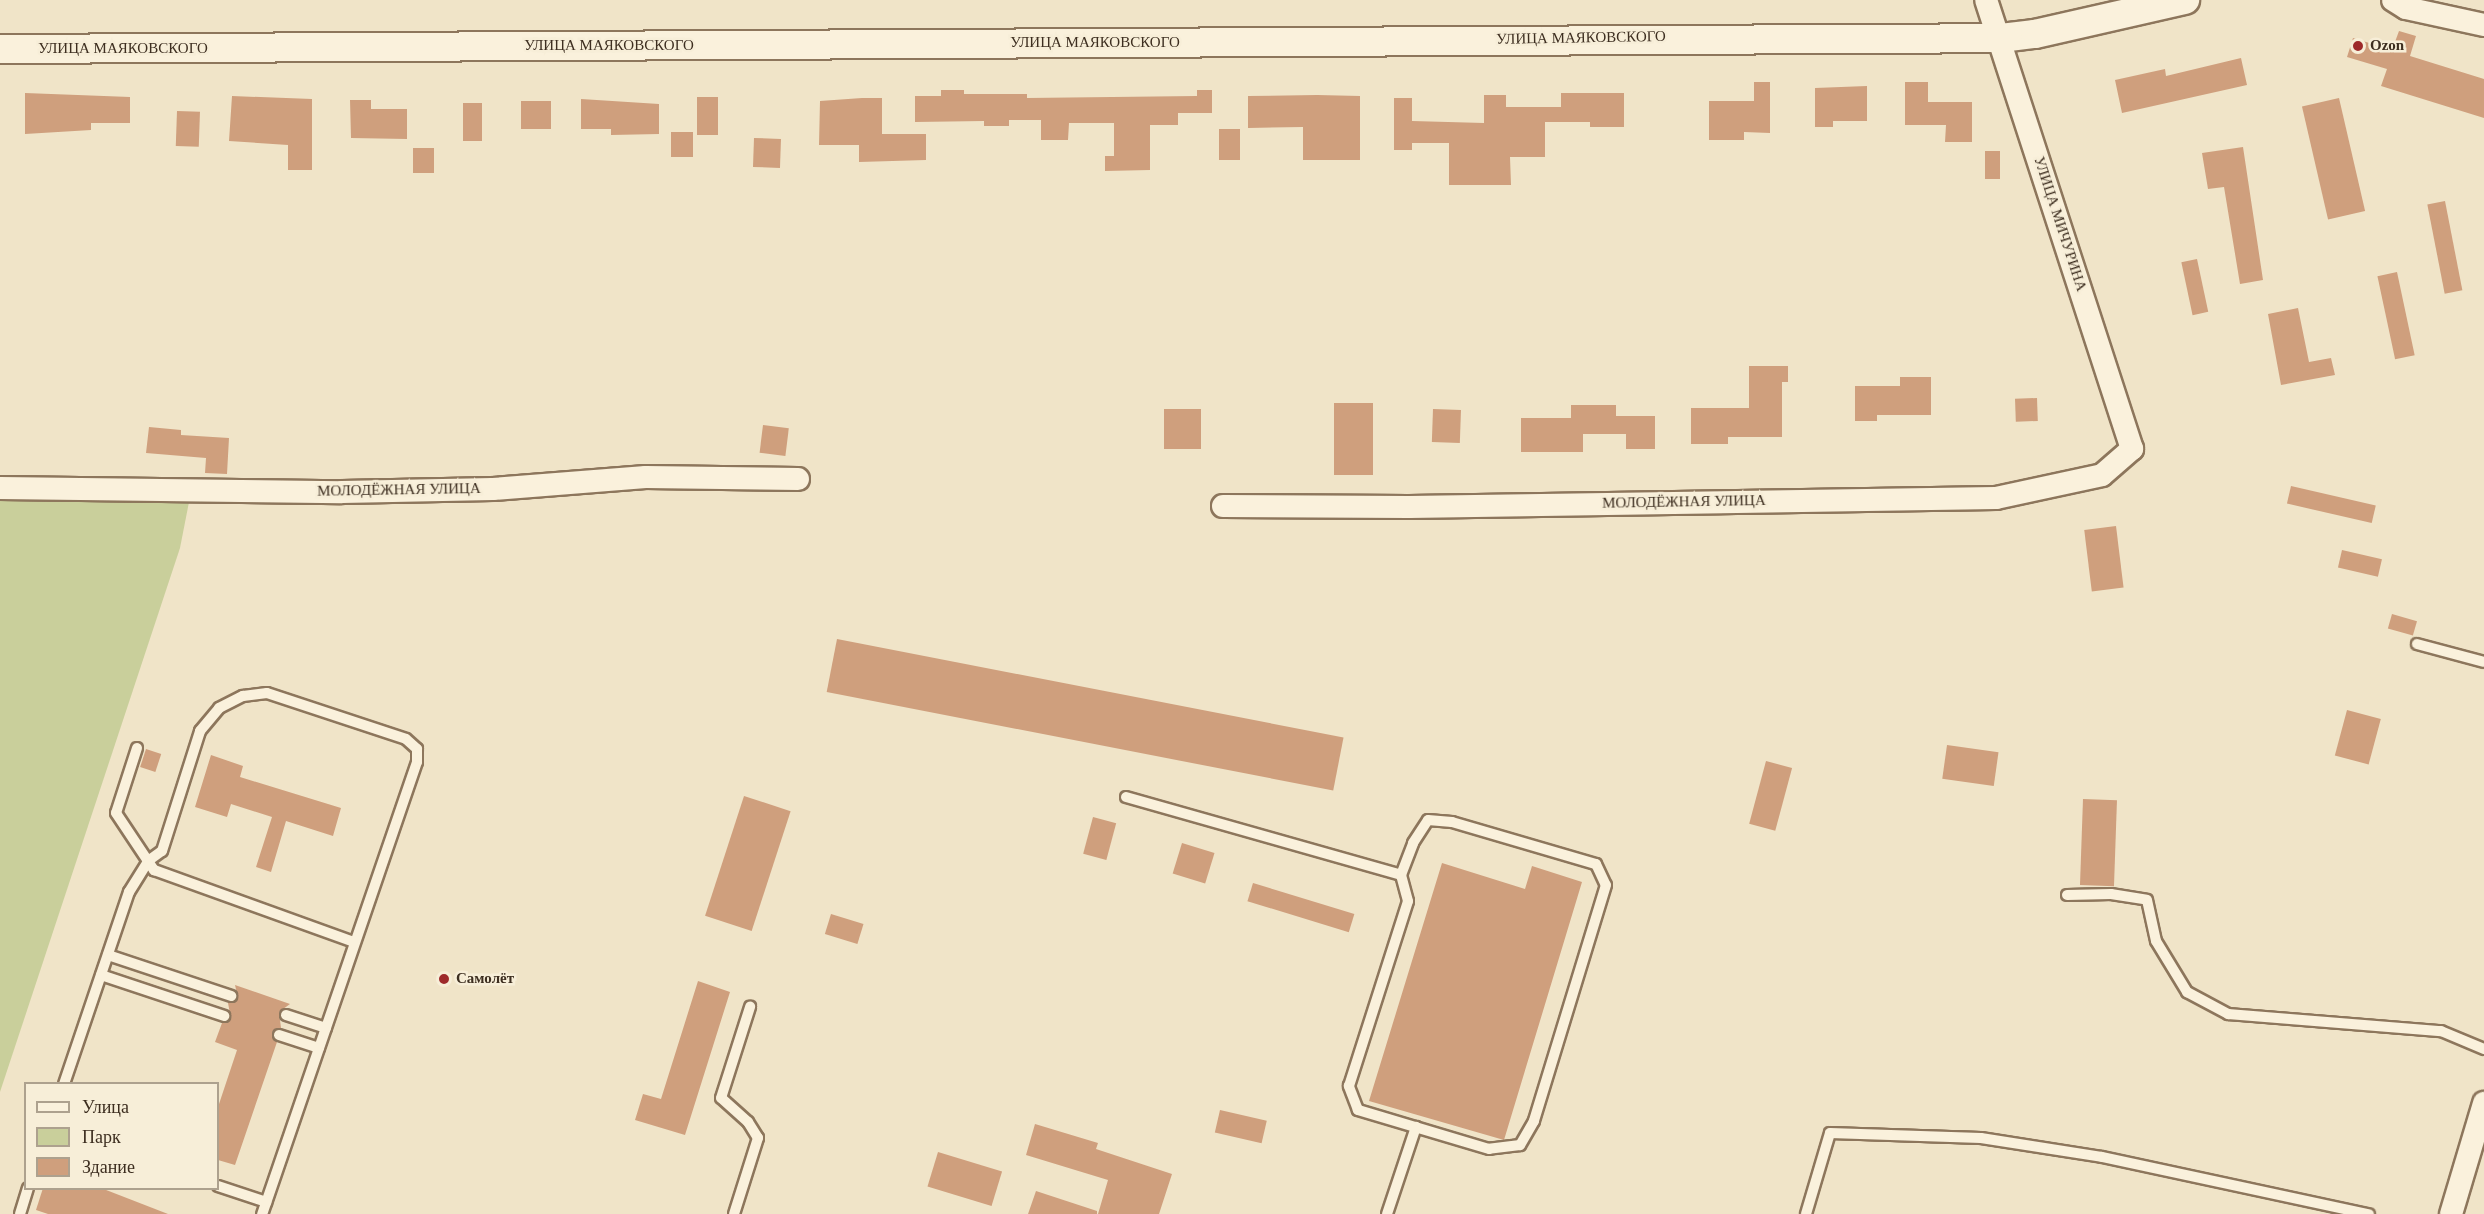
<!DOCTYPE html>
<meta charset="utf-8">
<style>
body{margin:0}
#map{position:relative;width:2484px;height:1214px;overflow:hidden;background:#f0e4c8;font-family:Georgia,serif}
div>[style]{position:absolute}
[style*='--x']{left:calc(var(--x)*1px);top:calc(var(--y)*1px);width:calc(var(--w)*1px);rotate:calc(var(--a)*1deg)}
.green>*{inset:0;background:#c9cf9b}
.building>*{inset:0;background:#cf9f7d;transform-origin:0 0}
.roads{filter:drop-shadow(2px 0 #8d765c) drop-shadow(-2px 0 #8d765c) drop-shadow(0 2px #8d765c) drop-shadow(0 -2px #8d765c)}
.service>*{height:10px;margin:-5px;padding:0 5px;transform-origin:5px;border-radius:5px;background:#faf1dc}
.minor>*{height:22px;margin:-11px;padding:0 11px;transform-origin:11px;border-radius:11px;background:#faf1dc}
.tertiary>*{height:28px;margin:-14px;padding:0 14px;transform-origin:14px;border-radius:14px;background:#faf1dc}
.dots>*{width:16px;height:16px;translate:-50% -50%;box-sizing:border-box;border:3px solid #f7eed8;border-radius:50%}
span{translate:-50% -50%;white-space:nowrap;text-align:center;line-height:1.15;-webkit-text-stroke:5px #f7eed8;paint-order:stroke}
.street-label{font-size:15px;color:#3d2e20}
.poi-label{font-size:15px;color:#3d2e20;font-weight:700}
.left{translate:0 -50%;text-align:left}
.legend{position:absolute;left:24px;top:1082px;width:195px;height:108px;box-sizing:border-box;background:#f7eed8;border:2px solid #ada18e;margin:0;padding:8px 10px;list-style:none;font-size:18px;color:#3d2e20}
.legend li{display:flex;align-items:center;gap:12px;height:30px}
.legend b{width:30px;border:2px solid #ada18e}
</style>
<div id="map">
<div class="green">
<div style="clip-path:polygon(0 500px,189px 502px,180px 548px,0 1092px)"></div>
</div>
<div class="building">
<div style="clip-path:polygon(2399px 31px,2416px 36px,2410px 56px,2484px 79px,2484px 118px,2381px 86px,2387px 69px,2347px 57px,2353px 38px,2392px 50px)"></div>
<div style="clip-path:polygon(2241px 58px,2247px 85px,2122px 113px,2115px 80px,2165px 69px,2166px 76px)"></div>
<div style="clip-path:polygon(1754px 82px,1770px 82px,1770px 133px,1744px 132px,1744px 140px,1709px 140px,1709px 101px,1754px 101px)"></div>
<div style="clip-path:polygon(1905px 82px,1928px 82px,1928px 102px,1972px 102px,1972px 142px,1945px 142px,1946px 125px,1905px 125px)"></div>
<div style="clip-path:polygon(1867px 86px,1867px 121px,1833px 121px,1833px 127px,1815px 127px,1815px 88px)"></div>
<div style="clip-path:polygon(941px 90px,964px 90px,964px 94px,1027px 94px,1027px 98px,1197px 96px,1197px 90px,1212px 90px,1212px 113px,1178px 113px,1178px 125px,1150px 125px,1150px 170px,1105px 171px,1105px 156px,1114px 156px,1114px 123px,1069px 123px,1068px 140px,1041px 140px,1041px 120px,1009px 120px,1009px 126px,984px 126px,984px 121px,915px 122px,915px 96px,941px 96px)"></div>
<div style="clip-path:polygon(25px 93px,130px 97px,130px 123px,91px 123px,91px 130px,25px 134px)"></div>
<div style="clip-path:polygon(1561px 93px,1624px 93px,1624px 127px,1590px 127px,1590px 122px,1545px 122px,1545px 157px,1510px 157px,1511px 185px,1449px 185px,1449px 143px,1412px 143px,1412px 150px,1394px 150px,1394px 98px,1412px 98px,1412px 121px,1484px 123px,1484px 95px,1506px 95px,1506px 107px,1561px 107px)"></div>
<div style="clip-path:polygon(1317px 95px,1360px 96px,1360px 160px,1303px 160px,1303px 127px,1248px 128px,1248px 96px)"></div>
<div style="clip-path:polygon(232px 96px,312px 99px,312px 170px,288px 170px,288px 145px,229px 141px)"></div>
<div style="left:697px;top:97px;width:21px;height:38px"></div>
<div style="clip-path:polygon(862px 98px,882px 98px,882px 134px,926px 134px,926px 160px,859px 162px,859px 145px,819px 145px,820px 101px)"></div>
<div style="left:2339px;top:98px;width:116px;height:38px;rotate:77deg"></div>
<div style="clip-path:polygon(581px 99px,659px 104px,659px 134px,611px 135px,611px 129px,581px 129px)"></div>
<div style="clip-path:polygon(350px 100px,371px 100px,371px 109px,407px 109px,407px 139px,351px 138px)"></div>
<div style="left:521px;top:101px;width:30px;height:28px"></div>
<div style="left:463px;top:103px;width:19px;height:38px"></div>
<div style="left:177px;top:111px;width:23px;height:35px;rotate:2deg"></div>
<div style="left:1219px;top:129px;width:21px;height:31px"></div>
<div style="left:693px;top:132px;width:25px;height:22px;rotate:90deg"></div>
<div style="left:754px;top:138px;width:27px;height:29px;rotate:2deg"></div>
<div style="clip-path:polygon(2243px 147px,2263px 280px,2240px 284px,2224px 187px,2208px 189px,2202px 153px)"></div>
<div style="left:413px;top:148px;width:21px;height:25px"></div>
<div style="left:1985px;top:151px;width:15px;height:28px"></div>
<div style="left:2445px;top:201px;width:91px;height:18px;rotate:79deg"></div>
<div style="left:2197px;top:259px;width:54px;height:16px;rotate:78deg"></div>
<div style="left:2397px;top:272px;width:85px;height:20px;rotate:78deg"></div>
<div style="clip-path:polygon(2298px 308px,2309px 362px,2331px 358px,2335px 375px,2281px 385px,2268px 314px)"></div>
<div style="clip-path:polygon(1749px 366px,1788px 366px,1788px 382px,1782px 382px,1782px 437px,1728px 437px,1728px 444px,1691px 444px,1691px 408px,1749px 408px)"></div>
<div style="clip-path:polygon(1900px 377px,1931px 377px,1931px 415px,1877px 415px,1877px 421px,1855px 421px,1855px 386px,1900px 386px)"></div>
<div style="left:2037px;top:398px;width:23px;height:22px;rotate:88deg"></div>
<div style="left:1334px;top:403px;width:39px;height:72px"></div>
<div style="clip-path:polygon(1571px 405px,1616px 405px,1616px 416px,1655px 416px,1655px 449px,1626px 449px,1626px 434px,1583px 434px,1583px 452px,1521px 452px,1521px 418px,1571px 418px)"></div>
<div style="left:1201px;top:409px;width:40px;height:37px;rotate:90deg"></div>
<div style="left:1433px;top:409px;width:28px;height:33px;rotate:2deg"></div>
<div style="left:763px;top:425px;width:26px;height:28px;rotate:7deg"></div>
<div style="clip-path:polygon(149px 427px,181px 430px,181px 435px,229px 438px,227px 474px,205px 473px,206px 458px,146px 453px)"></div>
<div style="left:2291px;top:486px;width:87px;height:18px;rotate:13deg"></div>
<div style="left:2116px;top:526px;width:62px;height:32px;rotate:83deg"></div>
<div style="left:2342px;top:550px;width:41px;height:18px;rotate:13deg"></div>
<div style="left:2392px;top:614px;width:26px;height:15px;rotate:16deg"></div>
<div style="left:837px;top:639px;width:516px;height:54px;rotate:11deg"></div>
<div style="left:2347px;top:710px;width:35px;height:47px;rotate:15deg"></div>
<div style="left:1947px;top:745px;width:52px;height:34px;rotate:8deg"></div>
<div style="left:146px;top:749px;width:16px;height:19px;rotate:18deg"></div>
<div style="clip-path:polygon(211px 755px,243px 766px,240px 777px,341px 808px,333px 836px,286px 821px,271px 872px,256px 867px,272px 817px,231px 804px,227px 817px,195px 807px)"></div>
<div style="left:1766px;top:761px;width:27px;height:65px;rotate:15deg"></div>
<div style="left:744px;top:796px;width:49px;height:126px;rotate:18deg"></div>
<div style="left:2083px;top:799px;width:34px;height:86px;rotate:2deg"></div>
<div style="left:1093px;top:817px;width:24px;height:38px;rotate:15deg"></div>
<div style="left:1182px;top:843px;width:34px;height:32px;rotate:17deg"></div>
<div style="clip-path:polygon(1442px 863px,1525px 889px,1532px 866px,1582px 882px,1504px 1140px,1369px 1101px)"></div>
<div style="left:1253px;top:883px;width:106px;height:19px;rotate:17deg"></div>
<div style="left:831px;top:914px;width:34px;height:21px;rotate:17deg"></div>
<div style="clip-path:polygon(698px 981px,730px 992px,685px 1135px,635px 1120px,643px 1094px,661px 1099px)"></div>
<div style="clip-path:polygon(235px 985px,290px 1004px,279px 1012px,281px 1028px,272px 1032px,277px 1042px,235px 1165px,218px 1160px,218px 1107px,237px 1050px,215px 1042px,222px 1023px,231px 1019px,228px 1003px,238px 998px)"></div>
<div style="left:1220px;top:1110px;width:48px;height:23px;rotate:13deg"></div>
<div style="clip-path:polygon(1035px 1124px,1098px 1143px,1096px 1149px,1172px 1174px,1159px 1214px,1098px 1214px,1108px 1180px,1026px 1155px)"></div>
<div style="left:938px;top:1152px;width:67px;height:36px;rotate:17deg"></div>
<div style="clip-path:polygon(43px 1188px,101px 1188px,168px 1214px,48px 1214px,36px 1210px)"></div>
<div style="clip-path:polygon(1036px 1191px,1097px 1211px,1097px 1214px,1028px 1214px)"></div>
</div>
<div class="roads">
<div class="service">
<div style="--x:2417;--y:644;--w:69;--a:15"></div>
<div style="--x:137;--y:748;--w:68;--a:107.9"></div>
<div style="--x:116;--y:813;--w:69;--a:56.3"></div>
<div style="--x:154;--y:870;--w:213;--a:19.8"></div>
<div style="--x:1126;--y:797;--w:286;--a:15.8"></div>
<div style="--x:1428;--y:820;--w:24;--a:5"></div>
<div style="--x:1452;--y:822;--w:150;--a:16.3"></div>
<div style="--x:1596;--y:864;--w:23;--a:65"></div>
<div style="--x:1606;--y:885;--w:247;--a:107"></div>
<div style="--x:1534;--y:1121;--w:28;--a:120"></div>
<div style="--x:1520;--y:1145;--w:31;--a:173"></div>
<div style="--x:1489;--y:1149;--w:137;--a:-163.4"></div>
<div style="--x:1358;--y:1110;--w:26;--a:-111"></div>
<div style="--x:1349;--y:1086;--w:194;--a:-72.3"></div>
<div style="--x:1408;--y:901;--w:27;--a:-105"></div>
<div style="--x:1401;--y:875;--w:34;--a:-69"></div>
<div style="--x:1413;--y:843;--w:27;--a:-57"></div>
<div style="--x:2067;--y:895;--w:44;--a:-1.3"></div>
<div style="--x:2111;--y:894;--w:36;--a:9"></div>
<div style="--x:2147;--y:900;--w:42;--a:77.6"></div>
<div style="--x:2156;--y:941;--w:60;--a:58.7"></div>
<div style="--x:2187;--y:992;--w:47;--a:28.2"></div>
<div style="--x:2228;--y:1014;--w:214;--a:4.6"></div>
<div style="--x:2441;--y:1031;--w:47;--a:22.7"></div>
<div style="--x:108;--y:955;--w:130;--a:18.4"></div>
<div style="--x:101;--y:975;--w:130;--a:18.4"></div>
<div style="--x:286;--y:1015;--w:42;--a:18"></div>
<div style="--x:279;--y:1035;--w:42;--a:18"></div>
<div style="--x:64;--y:1084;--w:203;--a:-71.3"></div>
<div style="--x:129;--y:892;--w:36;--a:-58"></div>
<div style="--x:148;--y:861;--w:17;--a:-36"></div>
<div style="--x:162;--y:851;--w:126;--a:-72.4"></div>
<div style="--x:200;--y:731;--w:30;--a:-50"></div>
<div style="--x:219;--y:708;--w:27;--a:-27"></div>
<div style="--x:243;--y:696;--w:24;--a:-7"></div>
<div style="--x:267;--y:693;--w:146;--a:18.3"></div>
<div style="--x:406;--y:739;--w:15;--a:42"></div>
<div style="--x:417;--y:749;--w:13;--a:90"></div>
<div style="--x:417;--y:762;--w:478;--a:108.9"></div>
<div style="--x:218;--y:1186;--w:51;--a:18.4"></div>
<div style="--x:20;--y:1214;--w:27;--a:-73"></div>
<div style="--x:734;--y:1214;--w:80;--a:-72.5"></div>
<div style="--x:758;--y:1138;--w:19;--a:-122"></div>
<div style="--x:748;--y:1122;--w:36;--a:-138"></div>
<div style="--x:721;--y:1098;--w:96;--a:-72.3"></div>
<div style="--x:1387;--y:1214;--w:92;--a:-71.6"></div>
<div style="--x:1806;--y:1214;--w:84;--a:-73.5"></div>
<div style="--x:1830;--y:1133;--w:151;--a:1.9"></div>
<div style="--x:1981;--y:1138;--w:122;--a:8.9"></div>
<div style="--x:2102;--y:1157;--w:273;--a:12.1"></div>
</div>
<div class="minor">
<div style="--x:2393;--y:0;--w:15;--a:32"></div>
<div style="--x:2406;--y:8;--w:80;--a:12.3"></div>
<div style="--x:0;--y:488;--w:342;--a:0.7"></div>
<div style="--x:342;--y:492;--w:151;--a:-1.1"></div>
<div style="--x:493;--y:489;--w:153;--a:-4.5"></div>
<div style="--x:646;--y:477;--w:152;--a:0.8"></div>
<div style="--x:1223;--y:506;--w:186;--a:0.3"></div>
<div style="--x:1409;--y:507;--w:587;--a:-0.88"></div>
<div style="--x:1996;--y:498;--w:108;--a:-12.2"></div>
<div style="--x:2102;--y:475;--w:40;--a:-41"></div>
<div style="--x:2132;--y:449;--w:472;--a:-108"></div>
<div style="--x:2451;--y:1214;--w:116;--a:-73.4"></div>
</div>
<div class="tertiary">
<div style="--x:0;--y:49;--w:2001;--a:-0.31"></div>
<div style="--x:2001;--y:38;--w:34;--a:-7"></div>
<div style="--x:2035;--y:34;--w:154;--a:-12.8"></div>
</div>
</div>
<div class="dots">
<div style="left:2358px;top:46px;background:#9e2a2b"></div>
<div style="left:444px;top:979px;background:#9e2a2b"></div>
</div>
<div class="street-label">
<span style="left:1581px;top:38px;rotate:-1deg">УЛИЦА МАЯКОВСКОГО</span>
<span style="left:1095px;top:43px">УЛИЦА МАЯКОВСКОГО</span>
<span style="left:609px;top:46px">УЛИЦА МАЯКОВСКОГО</span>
<span style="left:123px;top:49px">УЛИЦА МАЯКОВСКОГО</span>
<span style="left:2060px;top:224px;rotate:72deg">УЛИЦА МИЧУРИНА</span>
<span style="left:399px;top:490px;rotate:-1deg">МОЛОДЁЖНАЯ УЛИЦА</span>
<span style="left:1684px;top:502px;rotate:-1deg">МОЛОДЁЖНАЯ УЛИЦА</span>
</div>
<div class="poi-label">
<span class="left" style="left:2370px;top:46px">Ozon</span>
<span class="left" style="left:456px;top:979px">Самолёт</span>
</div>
<ul class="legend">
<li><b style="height:8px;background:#faf1dc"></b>Улица</li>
<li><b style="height:16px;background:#c9cf9b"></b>Парк</li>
<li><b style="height:16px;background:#cf9f7d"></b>Здание</li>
</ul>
</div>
